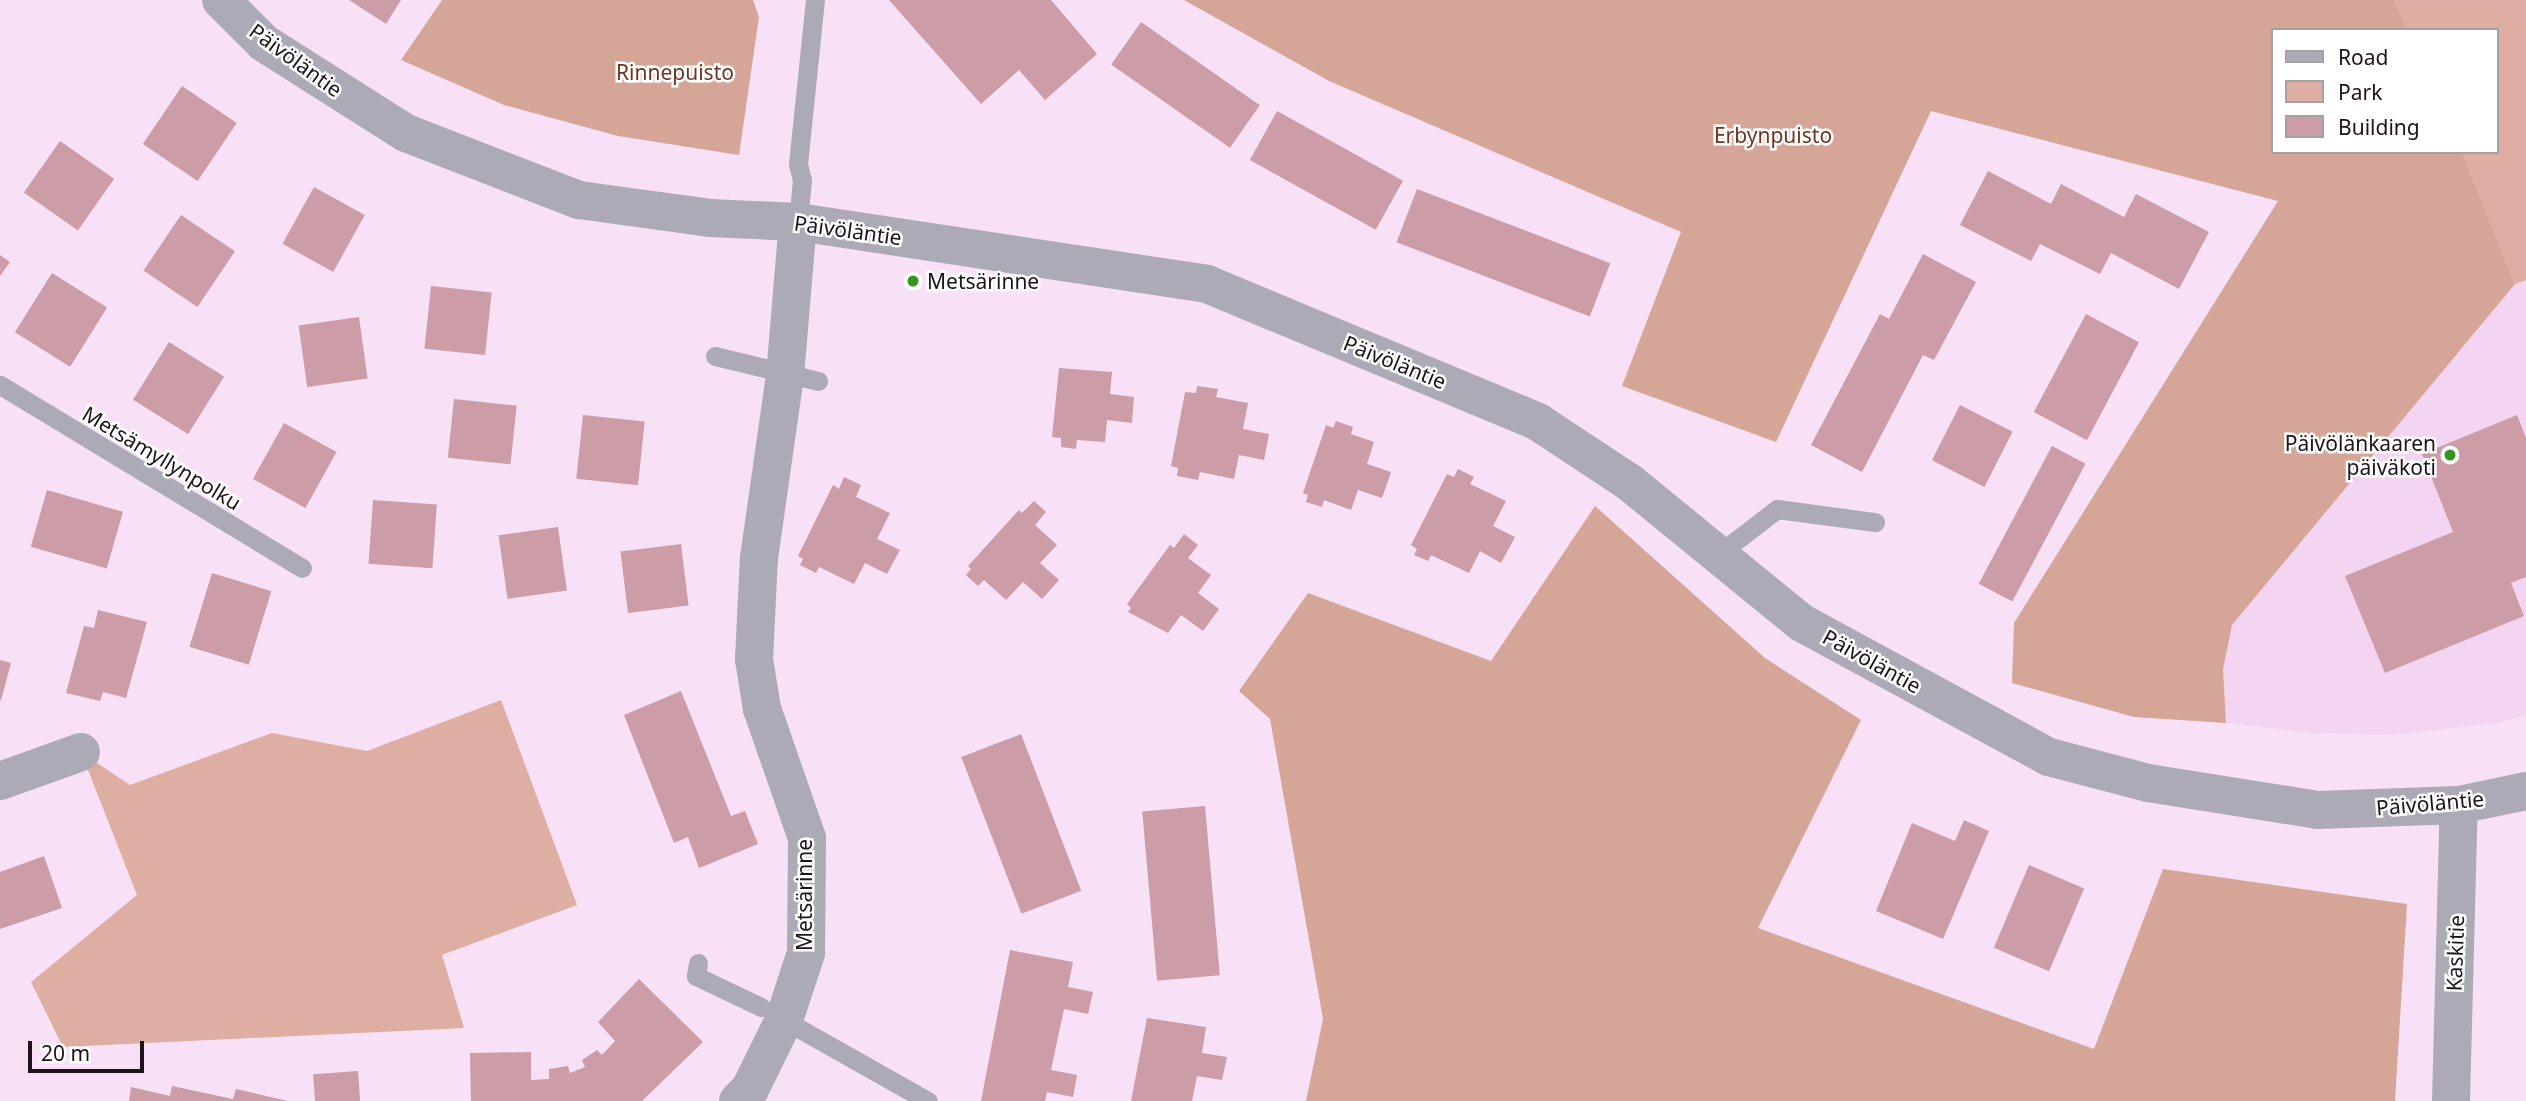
<!DOCTYPE html>
<meta charset="utf-8">
<style>
body{margin:0}
#map{position:relative;width:2526px;height:1101px;overflow:hidden;background:#f8e0f6;font-family:"Noto Sans",sans-serif}
div>[style]{position:absolute}
[style*='--x']{left:calc(var(--x)*1px);top:calc(var(--y)*1px);width:calc(var(--w)*1px);rotate:calc(var(--a)*1deg)}
.built>*{inset:0;background:#f3d5f1}
.green>*{inset:0;background:#ddaea1}
.forest>*{inset:0;background:#d5a698}
.building>*{inset:0;background:#cc9ca7;transform-origin:0 0}
.service>*{height:19px;margin:-9.5px;padding:0 9.5px;transform-origin:9.5px;border-radius:9.5px;background:#acaab6}
.minor>*{height:38px;margin:-19px;padding:0 19px;transform-origin:19px;border-radius:19px;background:#acaab6}
.dots>*{width:19px;height:19px;translate:-50% -50%;box-sizing:border-box;border:4px solid #fff;border-radius:50%}
span{translate:-50% -50%;white-space:nowrap;text-align:center;line-height:1.15;-webkit-text-stroke:5px #fff;paint-order:stroke}
.street-label{font-size:21px;color:#1c131b}
.park-label{font-size:21px;color:#6f3422}
.poi-label{font-size:21px;color:#1c131b}
.left{translate:0 -50%;text-align:left}
.right{translate:-100% -50%;text-align:right}
.legend{position:absolute;left:2271px;top:28px;width:228px;height:126px;box-sizing:border-box;background:#fff;border:2px solid #a4a1a4;margin:0;padding:9px 12px;list-style:none;font-size:21px;color:#1c131b}
.legend li{display:flex;align-items:center;gap:14px;height:35px}
.legend b{width:35px;border:2px solid #a4a1a4}
.scale{position:absolute;left:28px;top:1041px;width:116px;height:32px;box-sizing:border-box;border:4px solid #1c131b;border-top:0;padding-left:9px;font-size:21px;line-height:24px;white-space:nowrap;color:#1c131b;-webkit-text-stroke:5px #fff;paint-order:stroke}
</style>
<div id="map">
<div class="built">
<div style="clip-path:polygon(2526px 70px,2526px 715px,2504px 722px,2393px 735px,2312px 733px,2226px 723px,2223px 669px,2232px 625px,2514px 284px,2462px 152px,2496px 152px)"></div>
</div>
<div class="green">
<div style="clip-path:polygon(2394px 0,2526px 0,2526px 280px,2515px 284px,2462px 152px,2496px 152px,2496px 30px,2408px 30px)"></div>
<div style="clip-path:polygon(501px 700px,577px 905px,442px 955px,464px 1028px,63px 1047px,31px 982px,137px 895px,81px 752px,130px 785px,272px 733px,367px 751px)"></div>
</div>
<div class="forest">
<div style="clip-path:polygon(442px 0,753px 0,759px 17px,739px 155px,618px 136px,504px 105px,401px 60px)"></div>
<div style="clip-path:polygon(1184px 0,2394px 0,2408px 30px,2272px 30px,2272px 152px,2462px 152px,2515px 284px,2232px 625px,2223px 669px,2226px 723px,2134px 717px,2012px 683px,2014px 623px,2278px 201px,1931px 111px,1776px 442px,1622px 386px,1681px 232px,1329px 81px)"></div>
<div style="clip-path:polygon(1595px 506px,1765px 658px,1861px 720px,1758px 928px,2094px 1049px,2163px 869px,2407px 904px,2395px 1101px,1306px 1101px,1323px 1019px,1270px 719px,1239px 691px,1308px 593px,1491px 661px)"></div>
</div>
<div class="building">
<div style="clip-path:polygon(349px 0,401px 0,386px 24px)"></div>
<div style="clip-path:polygon(889px 0,1051px 0,1097px 54px,1045px 100px,1019px 70px,981px 104px)"></div>
<div style="left:1141px;top:22px;width:145px;height:52px;rotate:35deg"></div>
<div style="left:182px;top:86px;width:66px;height:70px;rotate:34deg"></div>
<div style="left:1277px;top:111px;width:144px;height:56px;rotate:29deg"></div>
<div style="left:60px;top:141px;width:66px;height:63px;rotate:35deg"></div>
<div style="clip-path:polygon(1988px 171px,2051px 204px,2061px 184px,2124px 217px,2136px 194px,2209px 232px,2179px 289px,2111px 253px,2100px 274px,2040px 244px,2031px 261px,1960px 225px)"></div>
<div style="left:314px;top:187px;width:58px;height:65px;rotate:29deg"></div>
<div style="left:1417px;top:189px;width:207px;height:57px;rotate:21deg"></div>
<div style="left:181px;top:215px;width:65px;height:67px;rotate:34deg"></div>
<div style="clip-path:polygon(1923px 254px,1976px 282px,1934px 360px,1923px 355px,1862px 472px,1811px 445px,1880px 314px,1889px 319px)"></div>
<div style="clip-path:polygon(0 255px,10px 262px,0 276px)"></div>
<div style="left:52px;top:273px;width:65px;height:70px;rotate:32deg"></div>
<div style="left:431px;top:286px;width:61px;height:63px;rotate:6deg"></div>
<div style="left:2086px;top:314px;width:60px;height:111px;rotate:28deg"></div>
<div style="left:359px;top:317px;width:62px;height:61px;rotate:82deg"></div>
<div style="left:169px;top:342px;width:65px;height:68px;rotate:32deg"></div>
<div style="clip-path:polygon(1059px 368px,1112px 372px,1110px 394px,1134px 397px,1132px 423px,1107px 420px,1105px 442px,1077px 440px,1076px 449px,1061px 447px,1061px 438px,1052px 437px)"></div>
<div style="clip-path:polygon(1197px 386px,1218px 389px,1216px 397px,1248px 403px,1243px 429px,1269px 434px,1264px 460px,1239px 455px,1234px 479px,1200px 472px,1198px 480px,1177px 476px,1178px 468px,1171px 466px,1185px 392px,1196px 393px)"></div>
<div style="left:454px;top:399px;width:63px;height:59px;rotate:6deg"></div>
<div style="left:1960px;top:405px;width:59px;height:62px;rotate:27deg"></div>
<div style="left:583px;top:415px;width:62px;height:64px;rotate:6deg"></div>
<div style="clip-path:polygon(2517px 415px,2526px 438px,2526px 577px,2511px 583px,2524px 616px,2385px 673px,2345px 576px,2453px 532px,2422px 454px)"></div>
<div style="clip-path:polygon(1336px 421px,1353px 427px,1351px 434px,1374px 442px,1367px 464px,1391px 472px,1382px 498px,1358px 490px,1351px 510px,1324px 500px,1322px 507px,1306px 502px,1308px 495px,1303px 493px,1326px 425px,1333px 428px)"></div>
<div style="left:284px;top:423px;width:60px;height:64px;rotate:29deg"></div>
<div style="left:2052px;top:446px;width:38px;height:156px;rotate:28deg"></div>
<div style="clip-path:polygon(1458px 469px,1474px 477px,1470px 484px,1506px 501px,1493px 526px,1515px 537px,1501px 563px,1480px 551px,1469px 573px,1431px 555px,1428px 561px,1414px 555px,1417px 549px,1411px 545px,1447px 474px,1454px 477px)"></div>
<div style="clip-path:polygon(844px 477px,861px 485px,856px 497px,890px 513px,877px 539px,900px 550px,887px 574px,865px 563px,854px 584px,819px 567px,816px 573px,800px 565px,803px 559px,798px 556px,833px 485px,839px 489px)"></div>
<div style="left:47px;top:490px;width:79px;height:59px;rotate:16deg"></div>
<div style="left:373px;top:500px;width:64px;height:64px;rotate:4deg"></div>
<div style="clip-path:polygon(1034px 501px,1046px 512px,1035px 525px,1057px 545px,1040px 563px,1059px 580px,1042px 599px,1023px 582px,1006px 600px,984px 580px,978px 586px,966px 575px,971px 569px,968px 566px,1019px 510px,1022px 513px)"></div>
<div style="left:558px;top:527px;width:64px;height:60px;rotate:82deg"></div>
<div style="clip-path:polygon(1184px 534px,1198px 545px,1188px 558px,1211px 575px,1198px 593px,1219px 609px,1203px 631px,1181px 615px,1168px 633px,1128px 612px,1131px 608px,1127px 604px,1170px 545px,1174px 548px)"></div>
<div style="left:681px;top:544px;width:62px;height:61px;rotate:83deg"></div>
<div style="left:212px;top:573px;width:62px;height:77px;rotate:17deg"></div>
<div style="clip-path:polygon(98px 610px,147px 622px,126px 698px,103px 692px,100px 701px,66px 693px,84px 626px,94px 628px)"></div>
<div style="clip-path:polygon(0 660px,11px 663px,1px 700px,0 700px)"></div>
<div style="clip-path:polygon(681px 691px,731px 816px,745px 811px,758px 844px,699px 868px,688px 837px,674px 843px,624px 715px)"></div>
<div style="left:1021px;top:734px;width:168px;height:64px;rotate:69deg"></div>
<div style="left:1205px;top:806px;width:170px;height:63px;rotate:85deg"></div>
<div style="clip-path:polygon(1964px 820px,1989px 831px,1943px 939px,1876px 911px,1912px 823px,1955px 841px)"></div>
<div style="clip-path:polygon(44px 856px,62px 908px,0 929px,0 872px)"></div>
<div style="left:2029px;top:865px;width:60px;height:90px;rotate:23deg"></div>
<div style="clip-path:polygon(1010px 950px,1073px 962px,1068px 987px,1093px 992px,1088px 1014px,1064px 1009px,1051px 1070px,1077px 1075px,1073px 1097px,1047px 1092px,1045px 1101px,981px 1101px)"></div>
<div style="clip-path:polygon(639px 979px,703px 1042px,642px 1101px,471px 1101px,470px 1053px,531px 1052px,531px 1080px,549px 1079px,549px 1069px,568px 1066px,570px 1073px,585px 1067px,582px 1060px,597px 1050px,602px 1055px,615px 1041px,598px 1022px)"></div>
<div style="clip-path:polygon(1147px 1018px,1206px 1027px,1202px 1053px,1227px 1057px,1222px 1080px,1197px 1076px,1192px 1101px,1131px 1101px)"></div>
<div style="left:358px;top:1071px;width:30px;height:45px;rotate:86deg"></div>
<div style="clip-path:polygon(172px 1086px,233px 1099px,236px 1089px,288px 1101px,129px 1101px,131px 1087px,170px 1096px)"></div>
</div>
<div class="service">
<div style="--x:798;--y:222;--w:42;--a:-84.6"></div>
<div style="--x:802;--y:180;--w:16;--a:-104"></div>
<div style="--x:798;--y:164;--w:165;--a:-84.1"></div>
<div style="--x:715;--y:356;--w:106;--a:13.6"></div>
<div style="--x:0;--y:385;--w:353;--a:31.2"></div>
<div style="--x:1716;--y:556;--w:77;--a:-37.6"></div>
<div style="--x:1777;--y:509;--w:99;--a:7.6"></div>
<div style="--x:698;--y:963;--w:13;--a:99"></div>
<div style="--x:696;--y:976;--w:72;--a:25.5"></div>
<div style="--x:784;--y:1020;--w:165;--a:29.4"></div>
</div>
<div class="minor">
<div style="--x:221;--y:0;--w:61;--a:45"></div>
<div style="--x:264;--y:43;--w:168;--a:32.4"></div>
<div style="--x:406;--y:133;--w:186;--a:21.2"></div>
<div style="--x:579;--y:200;--w:132;--a:7.8"></div>
<div style="--x:710;--y:218;--w:88;--a:2.6"></div>
<div style="--x:798;--y:222;--w:414;--a:8.6"></div>
<div style="--x:1207;--y:284;--w:359;--a:22.6"></div>
<div style="--x:1538;--y:422;--w:109;--a:33.4"></div>
<div style="--x:1629;--y:482;--w:223;--a:39.2"></div>
<div style="--x:1802;--y:623;--w:281;--a:28.5"></div>
<div style="--x:2049;--y:757;--w:102;--a:14.7"></div>
<div style="--x:2148;--y:783;--w:172;--a:9"></div>
<div style="--x:2318;--y:810;--w:141;--a:-2"></div>
<div style="--x:2459;--y:805;--w:68;--a:-11.8"></div>
<div style="--x:0;--y:781;--w:86;--a:-19.7"></div>
<div style="--x:738;--y:1101;--w:17;--a:-45"></div>
<div style="--x:750;--y:1089;--w:77;--a:-63.8"></div>
<div style="--x:784;--y:1020;--w:71;--a:-71.8"></div>
<div style="--x:806;--y:953;--w:115;--a:-89.5"></div>
<div style="--x:807;--y:838;--w:137;--a:-109.2"></div>
<div style="--x:762;--y:709;--w:51;--a:-99.1"></div>
<div style="--x:754;--y:659;--w:101;--a:-87.2"></div>
<div style="--x:759;--y:558;--w:184;--a:-81.9"></div>
<div style="--x:785;--y:376;--w:155;--a:-85.2"></div>
<div style="--x:2451;--y:1101;--w:296;--a:-88.5"></div>
</div>
<div class="dots">
<div style="left:913px;top:281px;background:#31971e"></div>
<div style="left:2450px;top:455px;background:#31971e"></div>
</div>
<div class="street-label">
<span style="left:296px;top:60px;rotate:36deg">Päivöläntie</span>
<span style="left:848px;top:230px;rotate:8deg">Päivöläntie</span>
<span style="left:1395px;top:362px;rotate:22deg">Päivöläntie</span>
<span style="left:162px;top:458px;rotate:31deg">Metsämyllynpolku</span>
<span style="left:1872px;top:661px;rotate:29deg">Päivöläntie</span>
<span style="left:2430px;top:803px;rotate:-5deg">Päivöläntie</span>
<span style="left:804px;top:895px;rotate:-90deg">Metsärinne</span>
<span style="left:2455px;top:953px;rotate:-88deg">Kaskitie</span>
</div>
<div class="park-label">
<span style="left:675px;top:72px">Rinnepuisto</span>
<span style="left:1773px;top:135px">Erbynpuisto</span>
</div>
<div class="poi-label">
<span class="left" style="left:927px;top:281px">Metsärinne</span>
<span class="right" style="left:2436px;top:455px">Päivölänkaaren<br>päiväkoti</span>
</div>
<ul class="legend">
<li><b style="height:9px;background:#acaab6"></b>Road</li>
<li><b style="height:19px;background:#ddaea1"></b>Park</li>
<li><b style="height:19px;background:#cc9ca7"></b>Building</li>
</ul>
<div class="scale">20 m</div>
</div>
